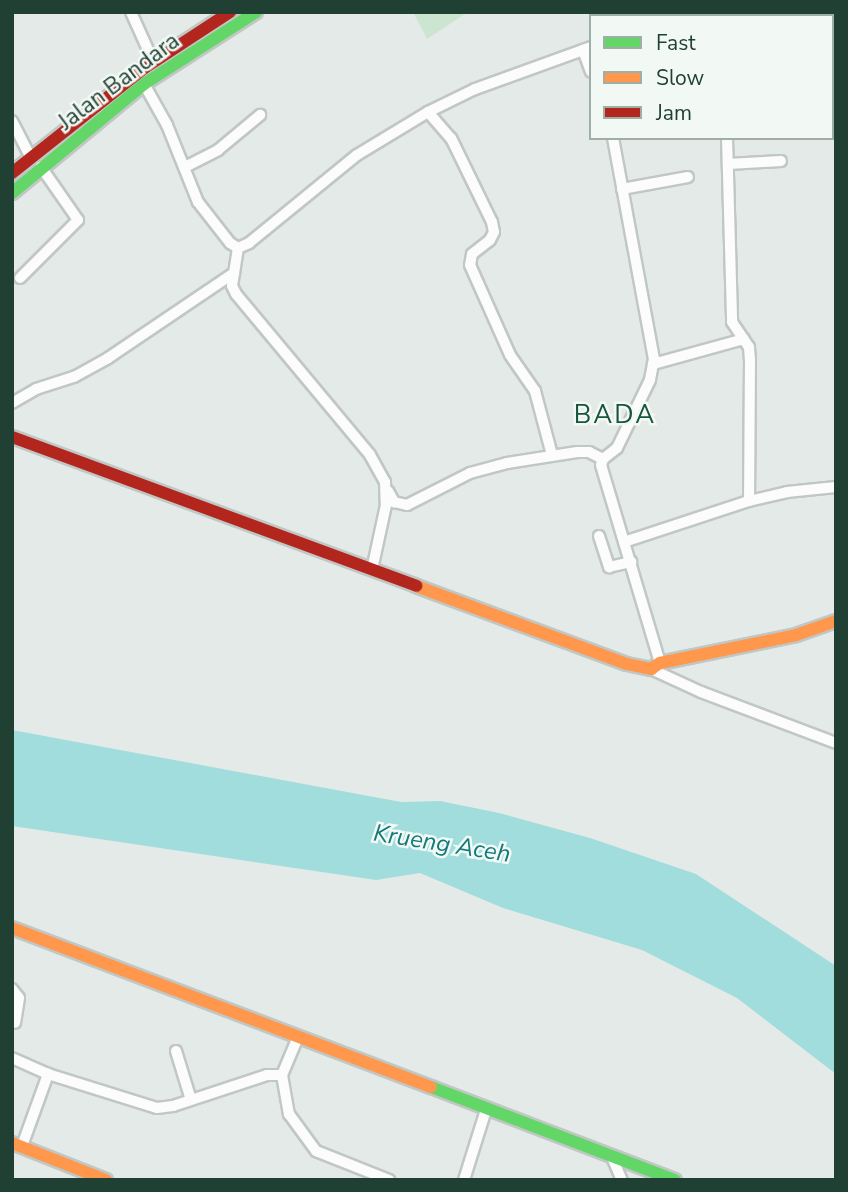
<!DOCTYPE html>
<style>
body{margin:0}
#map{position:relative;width:848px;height:1192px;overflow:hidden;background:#e4eae7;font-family:"Nunito Sans",sans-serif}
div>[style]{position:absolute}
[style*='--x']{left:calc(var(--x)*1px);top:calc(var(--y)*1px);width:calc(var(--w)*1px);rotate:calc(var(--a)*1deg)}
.green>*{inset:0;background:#cce5d0}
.water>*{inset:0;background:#a1dddc}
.roads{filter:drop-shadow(2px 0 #c1c7c4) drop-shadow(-2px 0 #c1c7c4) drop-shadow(0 2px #c1c7c4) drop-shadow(0 -2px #c1c7c4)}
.street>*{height:10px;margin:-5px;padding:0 5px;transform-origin:5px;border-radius:5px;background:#fbfcfb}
.fast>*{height:12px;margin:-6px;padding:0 6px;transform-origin:6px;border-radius:6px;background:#63d668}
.slow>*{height:12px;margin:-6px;padding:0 6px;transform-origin:6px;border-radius:6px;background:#ff974d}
.jam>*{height:12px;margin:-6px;padding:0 6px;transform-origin:6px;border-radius:6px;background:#b3261e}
span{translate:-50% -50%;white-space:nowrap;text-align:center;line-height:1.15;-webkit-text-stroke:5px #f2f9f5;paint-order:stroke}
.street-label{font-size:23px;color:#204033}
.water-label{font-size:24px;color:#137a7c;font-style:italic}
.quarter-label{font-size:26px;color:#19543d;letter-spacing:2px}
.frame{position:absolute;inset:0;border:14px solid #204033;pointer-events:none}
.legend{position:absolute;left:589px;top:14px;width:245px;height:126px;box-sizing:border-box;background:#f2f9f5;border:2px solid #9eafa7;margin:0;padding:9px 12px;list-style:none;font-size:21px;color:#204033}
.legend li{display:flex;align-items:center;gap:14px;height:35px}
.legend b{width:35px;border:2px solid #9eafa7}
</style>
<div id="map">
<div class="green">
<div style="clip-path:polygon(413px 12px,468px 12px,427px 39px)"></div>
</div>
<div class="water">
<div style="clip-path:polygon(12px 730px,401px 802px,440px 801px,499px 813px,590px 838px,696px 874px,836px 966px,836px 1074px,737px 998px,642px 950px,503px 908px,420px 873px,376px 880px,12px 826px)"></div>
</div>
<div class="roads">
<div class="street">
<div style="--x:131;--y:12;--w:54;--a:65.8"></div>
<div style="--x:721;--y:12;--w:4;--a:76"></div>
<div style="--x:800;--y:12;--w:11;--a:22"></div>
<div style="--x:693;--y:16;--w:17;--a:-13"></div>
<div style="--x:832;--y:24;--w:4;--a:14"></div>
<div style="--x:583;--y:50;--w:23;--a:70"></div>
<div style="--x:144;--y:84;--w:47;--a:60.7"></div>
<div style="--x:167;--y:125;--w:83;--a:68.1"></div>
<div style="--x:198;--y:202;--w:52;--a:52"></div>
<div style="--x:230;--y:243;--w:9;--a:32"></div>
<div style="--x:428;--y:112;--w:35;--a:49"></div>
<div style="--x:451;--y:138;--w:93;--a:64"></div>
<div style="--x:492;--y:222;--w:10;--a:79"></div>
<div style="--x:494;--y:232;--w:9;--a:117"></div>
<div style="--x:490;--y:240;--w:23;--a:142"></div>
<div style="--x:472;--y:254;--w:11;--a:100"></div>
<div style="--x:470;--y:265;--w:98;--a:66"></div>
<div style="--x:510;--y:355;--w:44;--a:55.2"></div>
<div style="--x:535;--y:391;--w:66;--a:75.1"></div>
<div style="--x:12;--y:121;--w:42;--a:62.8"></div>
<div style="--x:613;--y:138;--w:225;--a:79.5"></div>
<div style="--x:654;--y:359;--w:21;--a:101"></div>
<div style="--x:650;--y:380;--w:76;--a:115.9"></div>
<div style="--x:617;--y:448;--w:18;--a:142"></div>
<div style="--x:603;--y:459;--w:6;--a:108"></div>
<div style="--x:601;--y:465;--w:207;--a:73.4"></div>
<div style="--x:727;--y:138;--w:184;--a:88.4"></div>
<div style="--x:732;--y:322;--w:30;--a:56"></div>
<div style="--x:749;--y:347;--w:13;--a:86"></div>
<div style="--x:750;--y:360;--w:141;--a:90.4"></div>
<div style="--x:728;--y:164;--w:53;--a:-3.2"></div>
<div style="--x:185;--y:167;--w:37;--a:-27"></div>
<div style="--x:218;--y:150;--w:55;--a:-39.8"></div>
<div style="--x:622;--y:189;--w:67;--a:-10.3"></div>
<div style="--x:238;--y:248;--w:12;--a:-24"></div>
<div style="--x:249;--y:243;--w:139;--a:-39.2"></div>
<div style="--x:357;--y:155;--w:83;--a:-31.2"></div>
<div style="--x:428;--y:112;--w:52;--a:-26.1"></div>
<div style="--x:475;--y:89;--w:123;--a:-19.9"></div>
<div style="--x:238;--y:248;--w:38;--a:99"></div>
<div style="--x:232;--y:286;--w:9;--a:63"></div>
<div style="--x:236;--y:294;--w:209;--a:50.2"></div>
<div style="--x:370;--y:455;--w:31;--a:61"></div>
<div style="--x:385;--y:482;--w:23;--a:88"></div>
<div style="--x:386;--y:505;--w:66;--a:102.2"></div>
<div style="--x:20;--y:278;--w:82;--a:-45"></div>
<div style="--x:78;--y:220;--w:65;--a:-124.9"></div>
<div style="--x:653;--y:364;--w:94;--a:-15.4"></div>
<div style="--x:12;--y:403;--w:28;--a:-30"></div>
<div style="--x:36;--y:389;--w:40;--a:-18"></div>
<div style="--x:74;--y:377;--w:39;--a:-29"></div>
<div style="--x:108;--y:358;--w:152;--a:-34"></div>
<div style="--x:388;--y:491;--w:13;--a:61"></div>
<div style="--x:394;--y:502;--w:13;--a:13"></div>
<div style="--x:407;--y:505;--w:71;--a:-26.9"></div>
<div style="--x:470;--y:473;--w:38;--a:-15"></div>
<div style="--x:507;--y:463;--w:71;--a:-8.9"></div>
<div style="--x:577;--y:452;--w:12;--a:0"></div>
<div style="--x:589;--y:452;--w:16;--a:27"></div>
<div style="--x:599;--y:536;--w:33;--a:72"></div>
<div style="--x:609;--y:567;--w:23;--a:-13"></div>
<div style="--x:624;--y:542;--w:132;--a:-18.2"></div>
<div style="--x:749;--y:501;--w:39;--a:-13"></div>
<div style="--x:787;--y:492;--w:49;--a:-5.8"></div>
<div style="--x:651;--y:669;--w:55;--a:24.7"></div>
<div style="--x:701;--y:692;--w:144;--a:20.7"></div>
<div style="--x:12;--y:989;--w:11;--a:52"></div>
<div style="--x:19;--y:998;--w:25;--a:99"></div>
<div style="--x:176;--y:1051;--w:51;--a:73"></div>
<div style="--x:12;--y:1058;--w:39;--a:24"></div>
<div style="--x:282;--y:1075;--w:40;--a:80"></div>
<div style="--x:289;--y:1114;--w:46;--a:53.9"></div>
<div style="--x:316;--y:1151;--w:79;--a:21.7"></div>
<div style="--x:22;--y:1146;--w:77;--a:-70.1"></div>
<div style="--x:48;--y:1074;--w:114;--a:17.3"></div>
<div style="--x:157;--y:1108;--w:16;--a:-7"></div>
<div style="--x:173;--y:1106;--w:99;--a:-18.3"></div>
<div style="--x:267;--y:1075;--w:15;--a:0"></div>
<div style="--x:282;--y:1075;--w:41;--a:-67.2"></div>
<div style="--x:612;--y:1157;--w:25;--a:67"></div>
<div style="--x:464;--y:1180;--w:73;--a:-72.6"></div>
</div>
<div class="fast">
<div style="--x:12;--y:193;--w:171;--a:-39.5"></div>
<div style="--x:144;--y:84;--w:133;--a:-32.7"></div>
<div style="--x:431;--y:1087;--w:261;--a:20.9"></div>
</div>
<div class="slow">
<div style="--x:416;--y:586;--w:225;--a:20.3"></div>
<div style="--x:627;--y:664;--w:25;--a:12"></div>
<div style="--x:651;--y:669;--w:11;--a:-34"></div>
<div style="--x:660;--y:663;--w:139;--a:-11.6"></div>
<div style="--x:796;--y:635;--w:42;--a:-19.3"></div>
<div style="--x:12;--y:928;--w:448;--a:20.8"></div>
<div style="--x:12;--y:1143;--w:101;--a:21.5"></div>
</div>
<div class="jam">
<div style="--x:12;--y:173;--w:167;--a:-38.4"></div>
<div style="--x:143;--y:69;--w:104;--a:-33.2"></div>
<div style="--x:12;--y:437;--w:431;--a:20.2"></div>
</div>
</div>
<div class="street-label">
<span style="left:119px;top:82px;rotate:-37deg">Jalan Bandara</span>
</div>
<div class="water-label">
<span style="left:442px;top:844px;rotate:9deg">Krueng Aceh</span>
</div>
<div class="quarter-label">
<span style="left:615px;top:415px">BADA</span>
</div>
<div class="frame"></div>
<ul class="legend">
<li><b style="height:9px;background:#63d668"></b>Fast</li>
<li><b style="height:9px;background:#ff974d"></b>Slow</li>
<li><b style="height:9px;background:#b3261e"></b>Jam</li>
</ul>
</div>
